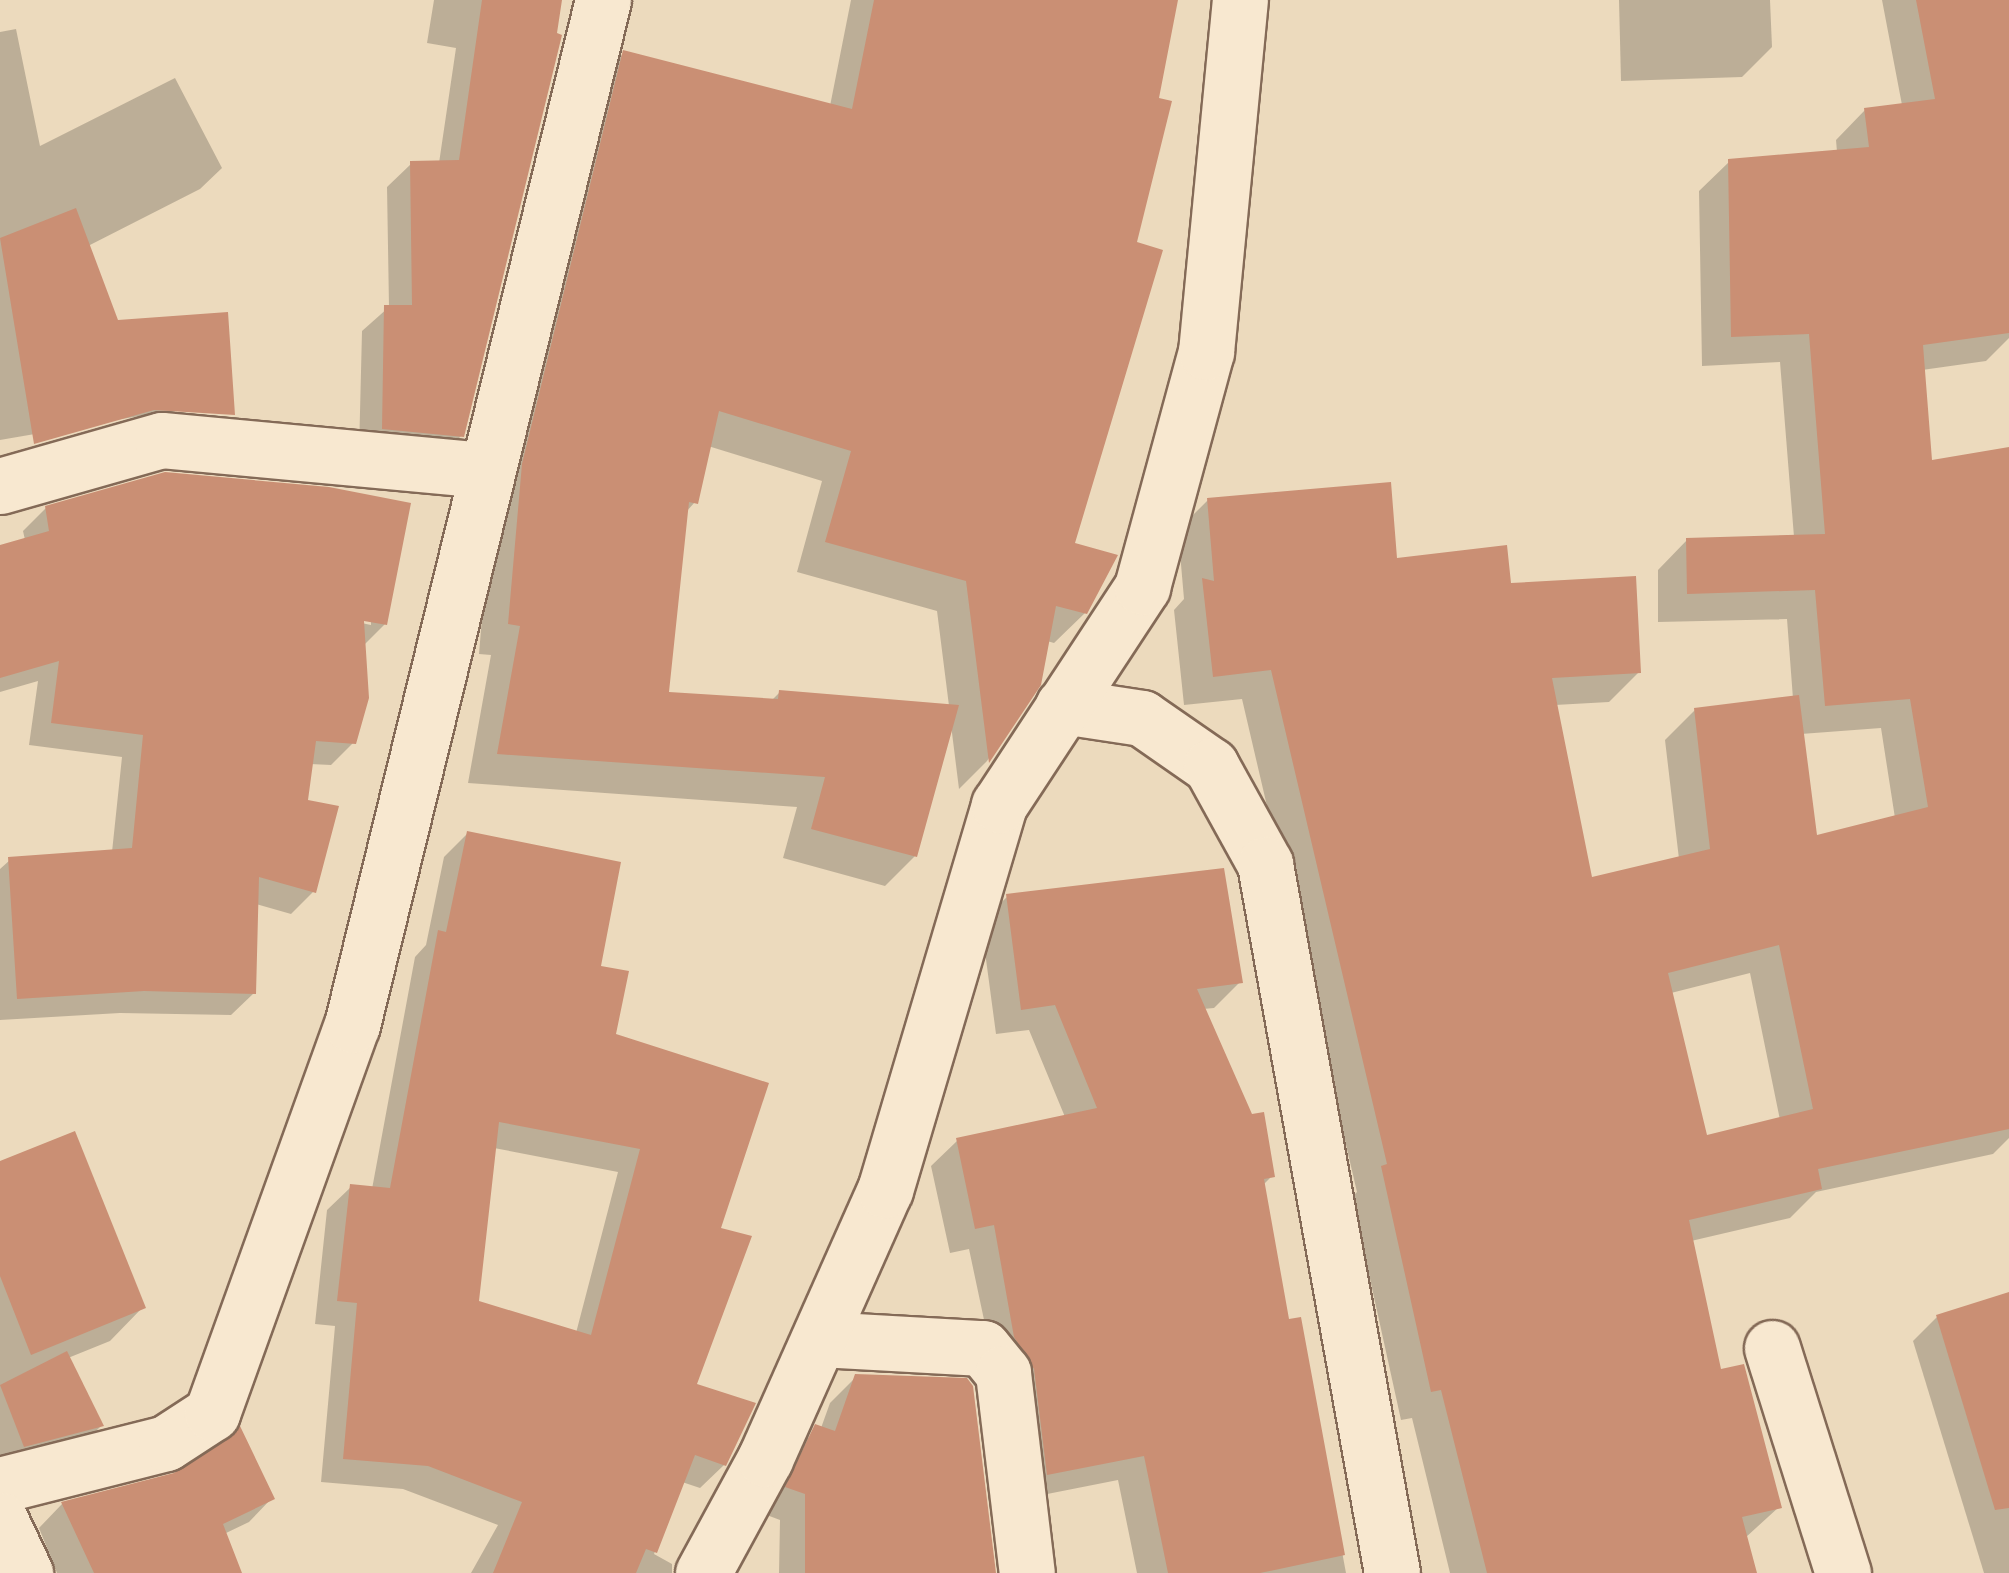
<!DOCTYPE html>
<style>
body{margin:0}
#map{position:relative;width:2009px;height:1573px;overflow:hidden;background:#ecdabd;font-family:"PT Serif",serif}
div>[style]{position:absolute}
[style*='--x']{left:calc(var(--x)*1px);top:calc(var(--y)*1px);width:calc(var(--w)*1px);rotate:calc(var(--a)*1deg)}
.shadow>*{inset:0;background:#0003}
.building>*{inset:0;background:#ca8f74}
.roads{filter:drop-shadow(2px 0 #846a57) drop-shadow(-2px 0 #846a57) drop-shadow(0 2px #846a57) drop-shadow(0 -2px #846a57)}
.street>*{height:55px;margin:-27.5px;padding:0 27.5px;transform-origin:27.5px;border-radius:27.5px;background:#f8e8d0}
.secondary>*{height:55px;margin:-27.5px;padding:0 27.5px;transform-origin:27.5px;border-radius:27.5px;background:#f8e8d0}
span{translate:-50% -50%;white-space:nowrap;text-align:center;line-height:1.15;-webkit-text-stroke:8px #f4e5cd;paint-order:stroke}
</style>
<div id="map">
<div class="shadow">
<div style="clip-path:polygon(434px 0,560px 0,462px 435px,438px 459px,359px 452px,362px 331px,389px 307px,387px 187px,411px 164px,439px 163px,456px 48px,427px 43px)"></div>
<div style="clip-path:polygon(evenodd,851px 0,1176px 0,1072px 545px,1085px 613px,1054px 643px,1047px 641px,1038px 684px,987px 761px,959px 789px,951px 725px,915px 856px,885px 886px,783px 858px,797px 807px,468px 783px,491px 655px,479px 654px,492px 496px,594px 83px,624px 53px,830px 106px,851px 0,708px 446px,822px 481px,797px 572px,937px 611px,949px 706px,780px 692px,771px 701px,667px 694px,686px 512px,695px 502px,708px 446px)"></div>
<div style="clip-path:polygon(1619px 0,1770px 0,1772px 47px,1742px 77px,1621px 81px)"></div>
<div style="clip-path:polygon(evenodd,1882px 0,2009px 0,2009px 338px,1986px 361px,1922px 370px,1930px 463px,2009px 450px,2009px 1138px,1993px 1154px,1816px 1192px,1790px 1218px,1691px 1241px,1719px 1372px,1779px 1507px,1745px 1538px,1754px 1573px,1450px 1573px,1412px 1418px,1401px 1420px,1352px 1197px,1357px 1192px,1242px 699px,1184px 705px,1174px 610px,1184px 599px,1178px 530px,1208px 500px,1394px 560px,1508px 586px,1639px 672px,1609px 702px,1555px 705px,1590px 880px,1679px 859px,1665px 740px,1695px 710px,1793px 699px,1787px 619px,1658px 622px,1658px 570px,1687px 540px,1794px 537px,1780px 362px,1702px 366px,1699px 191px,1729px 162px,1837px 152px,1836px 140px,1865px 110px,1902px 105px,1882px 0,1881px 728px,1895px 818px,1815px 838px,1801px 734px,1881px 728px,1882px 0,1750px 973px,1780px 1120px,1705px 1138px,1671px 993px,1750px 973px)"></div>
<div style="clip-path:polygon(16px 29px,40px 146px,175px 78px,222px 168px,200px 189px,88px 246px,116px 323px,209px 404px,0 440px,0 32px)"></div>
<div style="clip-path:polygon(evenodd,46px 508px,385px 624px,363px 646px,354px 742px,331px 765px,310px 764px,305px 802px,313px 892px,291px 914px,256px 904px,254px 993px,231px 1015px,120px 1013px,0 1020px,0 869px,10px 860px,112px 852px,122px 757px,29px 745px,38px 681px,0 692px,0 547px,25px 540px,23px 531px,46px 508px,371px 620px,371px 625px,352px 621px,371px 620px)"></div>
<div style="clip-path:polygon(evenodd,467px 834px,598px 968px,613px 1035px,717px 1230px,694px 1385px,724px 1465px,700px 1488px,682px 1482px,654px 1554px,672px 1564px,672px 1573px,471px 1573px,498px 1525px,403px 1489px,321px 1482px,335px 1326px,315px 1324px,327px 1210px,351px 1187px,372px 1189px,415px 957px,426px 945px,444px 857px,467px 834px,494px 1148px,618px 1172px,576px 1333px,477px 1303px,494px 1148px)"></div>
<div style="clip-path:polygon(1007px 897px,1240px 982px,1214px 1008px,1203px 1009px,1272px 1176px,1263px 1185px,1287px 1322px,1299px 1320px,1346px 1573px,1137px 1573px,1118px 1480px,1022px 1499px,969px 1249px,950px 1253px,931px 1166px,957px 1141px,1065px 1117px,1029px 1030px,996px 1034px,981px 922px)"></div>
<div style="clip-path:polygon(0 1163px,143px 1307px,110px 1341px,68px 1358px,101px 1426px,78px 1449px,0 1469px)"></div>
<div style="clip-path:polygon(2009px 1300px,2009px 1573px,1984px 1573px,1913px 1341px,1937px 1317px)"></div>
<div style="clip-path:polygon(856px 1377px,993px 1573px,779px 1573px,780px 1520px,761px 1513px,790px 1452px,821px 1428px,830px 1403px)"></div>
<div style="clip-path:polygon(272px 1498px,249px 1522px,224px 1534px,240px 1573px,57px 1573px,39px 1528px,62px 1504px)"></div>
</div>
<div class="building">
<div style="clip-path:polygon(482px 0,562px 0,557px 33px,562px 35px,464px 437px,382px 429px,384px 305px,412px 305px,410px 161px,459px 160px)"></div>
<div style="clip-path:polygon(874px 0,1178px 0,1159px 98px,1172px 101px,1137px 242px,1163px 250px,1075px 543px,1118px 555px,1087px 614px,1056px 606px,1041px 685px,989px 763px,966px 581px,825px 542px,851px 451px,719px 411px,698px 504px,689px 502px,669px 692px,778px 699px,779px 690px,959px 705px,917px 857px,811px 829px,825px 777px,497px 754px,520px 626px,508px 624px,522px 464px,623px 50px,852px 109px)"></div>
<div style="clip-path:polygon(evenodd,1916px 0,2009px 0,2009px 333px,1923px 345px,1932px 460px,2009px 447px,2009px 1129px,1818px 1169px,1822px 1189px,1689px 1220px,1721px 1369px,1744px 1364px,1782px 1508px,1742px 1517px,1757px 1573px,1487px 1573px,1441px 1390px,1431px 1392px,1381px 1166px,1387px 1164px,1271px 670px,1213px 677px,1202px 578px,1214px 581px,1207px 498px,1391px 482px,1397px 558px,1507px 545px,1511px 583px,1636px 576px,1641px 673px,1552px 678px,1592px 877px,1710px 849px,1694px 708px,1799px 695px,1817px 835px,1928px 807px,1910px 699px,1825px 706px,1815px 590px,1687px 594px,1686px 538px,1825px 534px,1809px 334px,1731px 337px,1728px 159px,1869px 147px,1864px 108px,1935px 99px,1916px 0,1779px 945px,1813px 1109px,1707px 1135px,1668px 973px,1779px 945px)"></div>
<div style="clip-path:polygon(76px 208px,118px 320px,228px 312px,235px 415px,154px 410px,34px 444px,0 238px)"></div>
<div style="clip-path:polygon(165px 472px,329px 487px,411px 503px,387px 625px,364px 621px,369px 698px,356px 744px,316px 741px,308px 800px,339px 806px,316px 893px,259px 877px,256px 994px,144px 991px,17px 999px,8px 857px,132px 848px,143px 735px,51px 723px,59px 661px,0 678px,0 545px,49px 531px,45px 506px)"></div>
<div style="clip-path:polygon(evenodd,467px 831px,621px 862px,601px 966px,629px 971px,616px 1034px,769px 1083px,721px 1228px,752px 1236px,697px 1384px,756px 1403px,726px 1466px,695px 1455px,657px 1553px,646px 1549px,636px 1573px,493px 1573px,522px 1502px,428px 1466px,343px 1459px,357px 1303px,337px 1301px,350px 1184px,390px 1188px,438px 930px,446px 932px,467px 831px,499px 1122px,640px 1149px,591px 1335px,479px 1301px,499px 1122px)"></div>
<div style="clip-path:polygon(1224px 868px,1243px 983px,1197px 989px,1252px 1114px,1264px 1112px,1275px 1177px,1264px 1179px,1289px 1319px,1301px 1317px,1345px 1555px,1260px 1573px,1168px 1573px,1144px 1456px,1047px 1475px,1034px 1369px,1014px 1337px,994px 1225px,975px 1229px,956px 1138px,1097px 1108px,1055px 1005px,1021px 1010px,1006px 894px)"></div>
<div style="clip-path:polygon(75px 1131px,146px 1308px,31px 1355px,0 1276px,0 1161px)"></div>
<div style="clip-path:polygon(2009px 1292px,2009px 1508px,1995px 1510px,1936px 1315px)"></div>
<div style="clip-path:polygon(67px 1351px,104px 1426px,24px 1447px,0 1385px)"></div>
<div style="clip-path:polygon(855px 1374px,967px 1378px,973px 1386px,996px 1573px,805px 1573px,805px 1494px,785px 1487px,815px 1424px,835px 1431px)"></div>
<div style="clip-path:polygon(240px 1426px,275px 1499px,223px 1524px,242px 1573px,94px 1573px,61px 1502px,174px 1473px)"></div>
</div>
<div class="roads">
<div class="street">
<div style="--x:0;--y:486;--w:168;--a:-15.9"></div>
<div style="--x:162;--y:440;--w:325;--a:5.3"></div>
<div style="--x:1063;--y:706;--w:80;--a:8.6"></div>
<div style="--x:1142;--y:718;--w:84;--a:34.8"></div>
<div style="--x:1211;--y:766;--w:112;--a:61.1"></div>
<div style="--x:1265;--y:864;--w:720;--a:79.84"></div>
<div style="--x:820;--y:1339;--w:163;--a:3.2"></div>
<div style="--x:983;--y:1348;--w:32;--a:51"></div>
<div style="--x:1003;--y:1373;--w:201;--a:83.2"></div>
<div style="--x:1772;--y:1348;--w:236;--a:72.5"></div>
<div style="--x:0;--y:1485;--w:171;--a:-14.2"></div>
<div style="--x:166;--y:1443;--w:55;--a:-33.1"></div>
<div style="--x:212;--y:1413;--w:412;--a:-70.2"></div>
<div style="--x:352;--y:1025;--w:1055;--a:-76.24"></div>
<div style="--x:703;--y:1573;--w:130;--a:-61.5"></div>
<div style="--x:765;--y:1459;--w:295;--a:-66"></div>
<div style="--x:885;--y:1190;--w:402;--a:-73.5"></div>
<div style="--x:999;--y:805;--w:261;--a:-56.7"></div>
<div style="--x:1142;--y:587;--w:244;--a:-74.8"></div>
<div style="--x:1206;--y:352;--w:354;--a:-84.5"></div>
</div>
<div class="secondary">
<div style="--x:0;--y:1520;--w:59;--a:64.7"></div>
</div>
</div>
</div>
